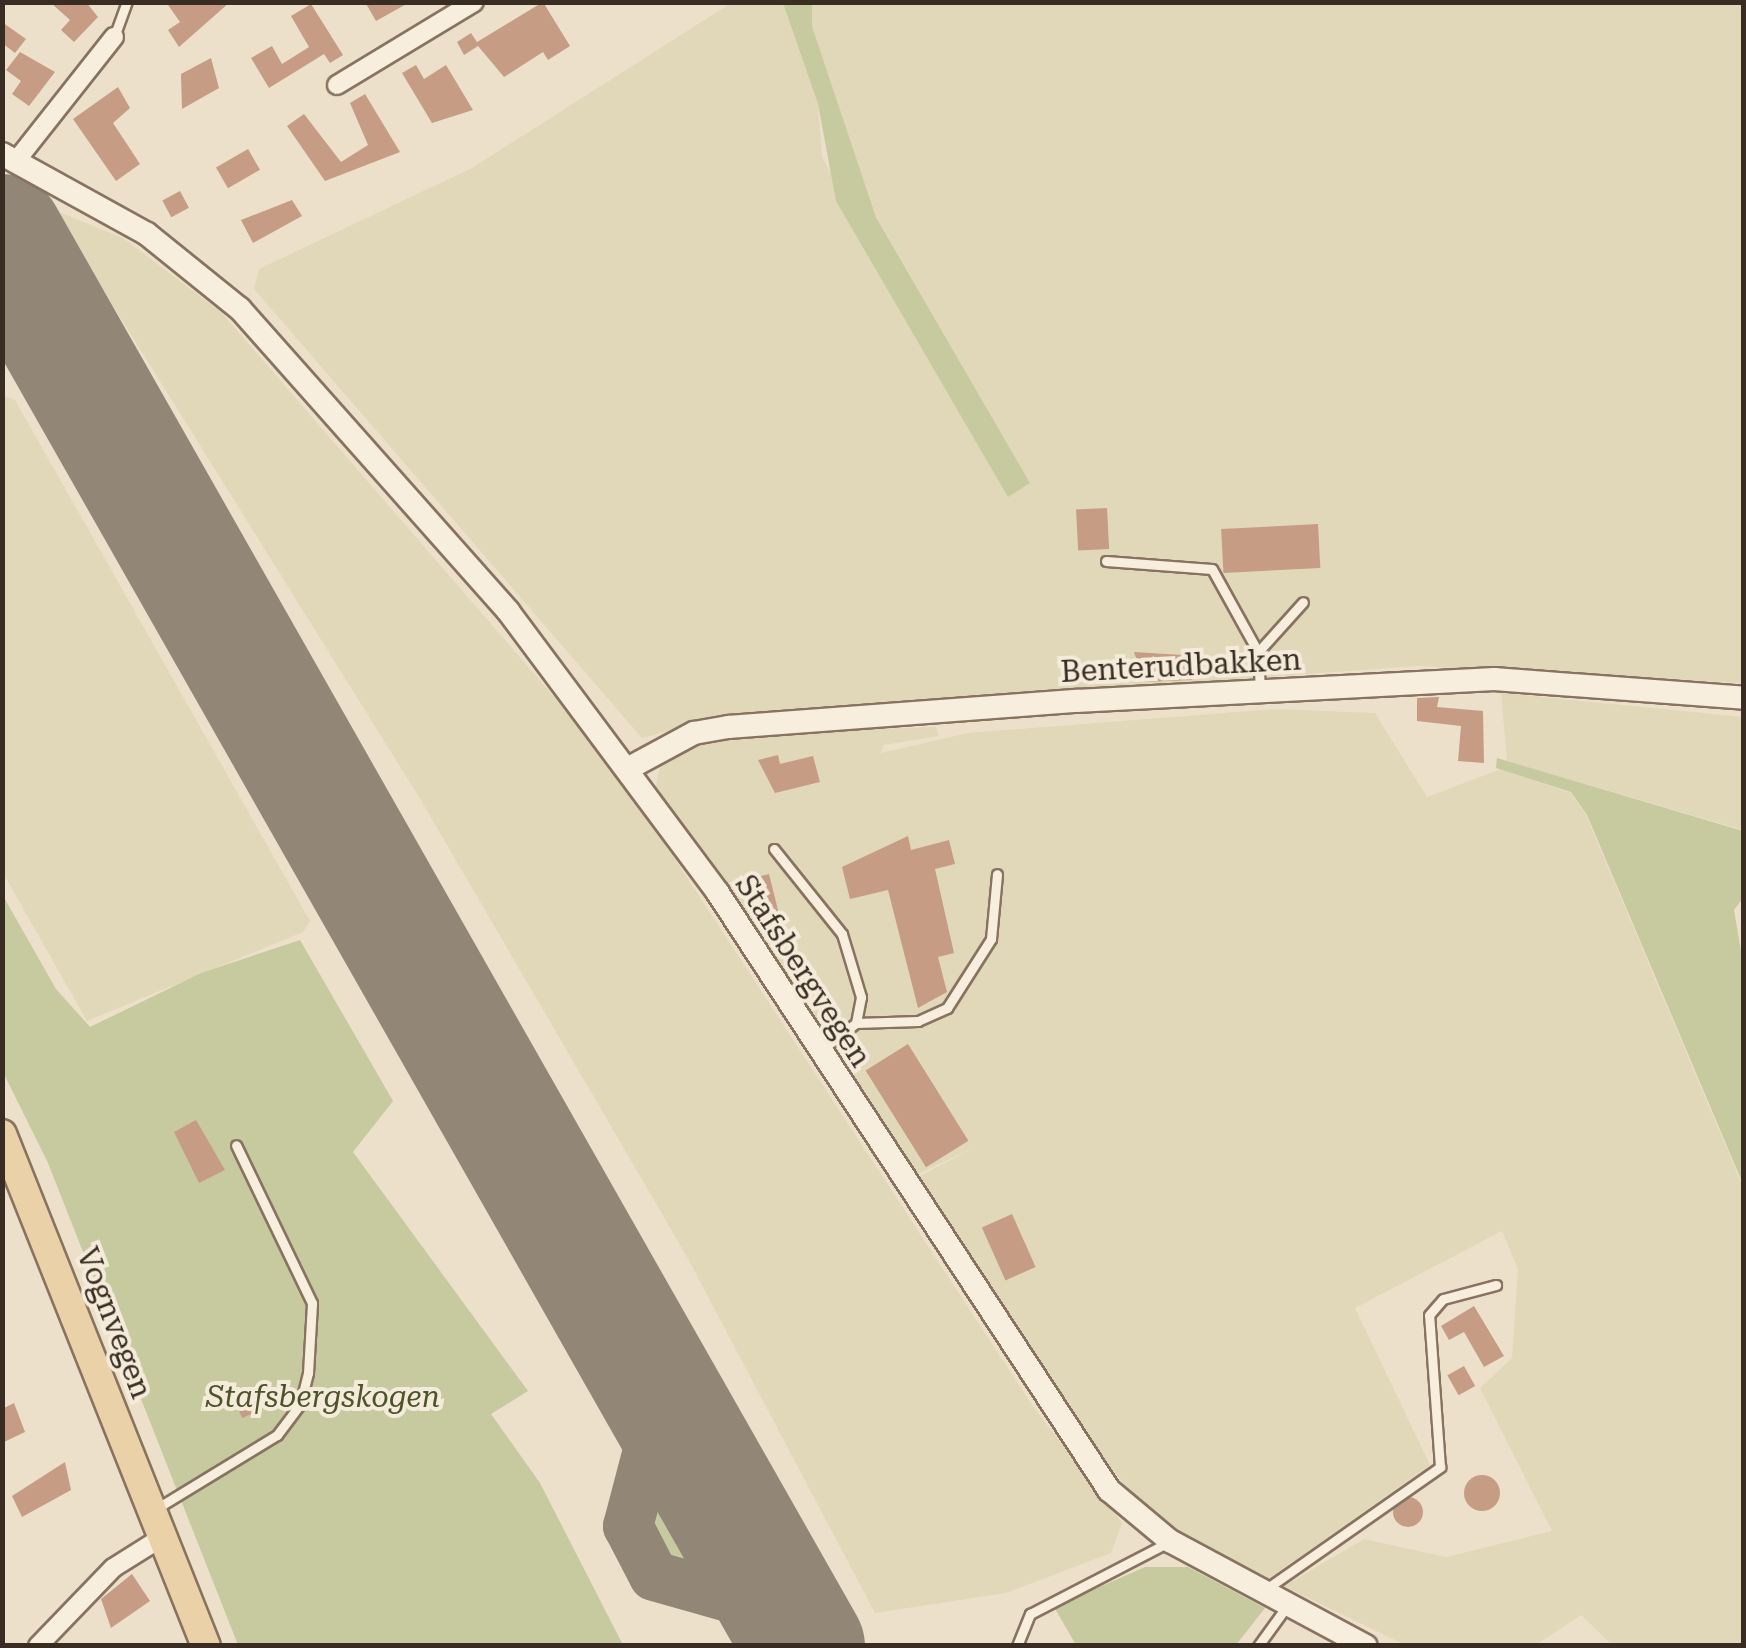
<!DOCTYPE html>
<style>
body{margin:0}
#map{position:relative;width:1746px;height:1648px;overflow:hidden;background:#ece0cb;font-family:"Roboto Serif",serif}
div>[style]{position:absolute}
[style*='--x']{left:calc(var(--x)*1px);top:calc(var(--y)*1px);width:calc(var(--w)*1px);rotate:calc(var(--a)*1deg)}
.farmland>*{inset:0;background:#e1d8b9}
.green>*{inset:0;background:#c7c99f}
.taxiway>*{height:50px;margin:-25px;padding:0 25px;transform-origin:25px;border-radius:25px;background:#928676}
.runway>*{height:122px;margin:-61px;padding:0 61px;transform-origin:61px;border-radius:61px;background:#928676}
.building>*{inset:0;background:#c69c84;transform-origin:0 0}
.round{border-radius:50%}
.roads{filter:drop-shadow(2px 0 #877360) drop-shadow(-2px 0 #877360) drop-shadow(0 2px #877360) drop-shadow(0 -2px #877360)}
.service>*{height:9px;margin:-4.5px;padding:0 4.5px;transform-origin:4.5px;border-radius:4.5px;background:#f7eede}
.minor>*{height:18px;margin:-9px;padding:0 9px;transform-origin:9px;border-radius:9px;background:#f7eede}
.secondary>*{height:22px;margin:-11px;padding:0 11px;transform-origin:11px;border-radius:11px;background:#f7eede}
.primary>*{height:28px;margin:-14px;padding:0 14px;transform-origin:14px;border-radius:14px;background:#ebd1a7}
span{translate:-50% -50%;white-space:nowrap;text-align:center;line-height:1.15;-webkit-text-stroke:8px #f4ebda;paint-order:stroke}
.street-label{font-size:30px;color:#392c22}
.park-label{font-size:30px;color:#4c542b;font-style:italic}
.frame{position:absolute;inset:0;border:5px solid #392c22;pointer-events:none}
</style>
<div id="map">
<div class="farmland">
<div style="clip-path:polygon(731px 3px,783px 3px,818px 104px,822px 157px,1008px 497px,1030px 483px,876px 216px,812px 26px,812px 3px,1743px 3px,1743px 683px,1418px 666px,724px 716px,642px 738px,254px 289px,259px 269px,472px 168px)"></div>
<div style="clip-path:polygon(32px 201px,123px 238px,221px 312px,614px 766px,1032px 1405px,1122px 1523px,1111px 1553px,1006px 1593px,875px 1613px,686px 1255px,419px 797px,87px 264px)"></div>
<div style="clip-path:polygon(2px 395px,15px 400px,310px 921px,303px 932px,87px 1021px,3px 873px)"></div>
<div style="clip-path:polygon(1501px 693px,1743px 717px,1743px 830px,1507px 761px)"></div>
<div style="clip-path:polygon(evenodd,1275px 709px,1375px 713px,1427px 797px,1501px 769px,1571px 793px,1586px 815px,1743px 1187px,1743px 1645px,1612px 1645px,1581px 1615px,1536px 1645px,1405px 1645px,1202px 1546px,1139px 1501px,1078px 1430px,918px 1177px,975px 1147px,910px 1178px,656px 786px,661px 761px,684px 745px,756px 733px,936px 727px,939px 736px,884px 745px,881px 753px,968px 733px,1275px 709px,1502px 1231px,1518px 1269px,1512px 1358px,1480px 1388px,1552px 1531px,1446px 1557px,1364px 1539px,1284px 1586px,1268px 1579px,1430px 1465px,1355px 1308px,1502px 1231px)"></div>
</div>
<div class="green">
<div style="clip-path:polygon(783px 3px,812px 3px,812px 26px,876px 217px,1030px 483px,1008px 497px,836px 201px,818px 104px)"></div>
<div style="clip-path:polygon(1497px 758px,1743px 831px,1743px 898px,1734px 910px,1744px 969px,1743px 1184px,1587px 815px,1571px 792px,1496px 768px)"></div>
<div style="clip-path:polygon(2px 894px,56px 989px,90px 1027px,201px 973px,300px 940px,393px 1101px,353px 1152px,528px 1391px,491px 1414px,540px 1483px,623px 1645px,238px 1645px,48px 1163px,3px 1072px)"></div>
<div style="clip-path:polygon(664px 1421px,762px 1598px,669px 1572px,638px 1518px)"></div>
<div style="clip-path:polygon(1145px 1567px,1188px 1567px,1265px 1608px,1236px 1645px,1076px 1645px,1054px 1607px)"></div>
</div>
<div class="taxiway">
<div style="--x:663;--y:1393;--w:138;--a:104.7"></div>
<div style="--x:628;--y:1526;--w:56;--a:62.5"></div>
<div style="--x:654;--y:1576;--w:137;--a:15.7"></div>
</div>
<div class="runway">
<div style="--x:2;--y:235;--w:1623;--a:60.39"></div>
</div>
<div class="building">
<div style="clip-path:polygon(50px 2px,86px 2px,98px 17px,74px 42px,61px 30px,70px 20px)"></div>
<div style="clip-path:polygon(166px 2px,230px 2px,179px 47px,168px 30px,180px 22px)"></div>
<div style="clip-path:polygon(365px 2px,410px 2px,376px 21px)"></div>
<div style="clip-path:polygon(543px 2px,570px 46px,548px 60px,543px 52px,504px 77px,478px 46px,464px 55px,457px 42px,471px 33px,477px 42px)"></div>
<div style="clip-path:polygon(311px 4px,343px 55px,330px 63px,324px 54px,269px 88px,251px 58px,272px 46px,282px 64px,309px 47px,291px 16px)"></div>
<div style="clip-path:polygon(2px 22px,26px 39px,15px 53px,2px 43px)"></div>
<div style="clip-path:polygon(20px 52px,55px 72px,29px 106px,12px 94px,21px 81px,6px 70px)"></div>
<div style="clip-path:polygon(211px 58px,219px 88px,182px 109px,181px 74px)"></div>
<div style="clip-path:polygon(416px 65px,424px 79px,446px 65px,473px 110px,432px 123px,402px 73px)"></div>
<div style="clip-path:polygon(118px 87px,130px 108px,113px 123px,140px 164px,116px 181px,73px 119px)"></div>
<div style="clip-path:polygon(365px 94px,400px 152px,325px 181px,287px 126px,304px 114px,341px 162px,368px 145px,350px 103px)"></div>
<div style="left:248px;top:149px;width:24px;height:37px;rotate:60deg"></div>
<div style="left:180px;top:191px;width:19px;height:20px;rotate:62deg"></div>
<div style="clip-path:polygon(292px 200px,302px 216px,253px 243px,241px 220px)"></div>
<div style="left:1107px;top:508px;width:41px;height:31px;rotate:87deg"></div>
<div style="left:1318px;top:524px;width:44px;height:97px;rotate:87deg"></div>
<div style="clip-path:polygon(1134px 652px,1199px 656px,1200px 670px,1192px 680px,1144px 682px)"></div>
<div style="clip-path:polygon(1439px 697px,1437px 707px,1483px 711px,1484px 763px,1458px 761px,1461px 726px,1417px 721px,1417px 698px)"></div>
<div style="clip-path:polygon(778px 755px,780px 764px,813px 756px,820px 782px,775px 793px,758px 760px)"></div>
<div style="clip-path:polygon(908px 836px,911px 850px,949px 840px,955px 864px,935px 869px,954px 953px,938px 957px,947px 992px,918px 1008px,888px 890px,850px 899px,842px 867px)"></div>
<div style="left:769px;top:874px;width:44px;height:24px;rotate:76deg"></div>
<div style="left:908px;top:1044px;width:114px;height:50px;rotate:58deg"></div>
<div style="clip-path:polygon(196px 1120px,225px 1170px,199px 1183px,174px 1132px)"></div>
<div style="left:1012px;top:1214px;width:58px;height:33px;rotate:66deg"></div>
<div style="clip-path:polygon(1474px 1306px,1504px 1356px,1484px 1367px,1464px 1332px,1449px 1340px,1441px 1326px)"></div>
<div style="left:1464px;top:1366px;width:23px;height:19px;rotate:61deg"></div>
<div style="left:257px;top:1388px;width:21px;height:26px;rotate:65deg"></div>
<div style="clip-path:polygon(14px 1403px,25px 1432px,2px 1443px,2px 1409px)"></div>
<div style="clip-path:polygon(65px 1462px,71px 1490px,22px 1517px,12px 1496px)"></div>
<div class="round" style="left:1464px;top:1475px;width:36px;height:36px"></div>
<div class="round" style="left:1393px;top:1497px;width:30px;height:30px"></div>
<div style="clip-path:polygon(132px 1574px,150px 1601px,111px 1628px,101px 1599px)"></div>
</div>
<div class="roads">
<div class="service">
<div style="--x:114;--y:37;--w:37;--a:-70"></div>
<div style="--x:1106;--y:561;--w:106;--a:4.3"></div>
<div style="--x:1212;--y:569;--w:95;--a:61"></div>
<div style="--x:1258;--y:652;--w:37;--a:87"></div>
<div style="--x:1258;--y:652;--w:67;--a:-48"></div>
<div style="--x:774;--y:849;--w:109;--a:51.3"></div>
<div style="--x:842;--y:934;--w:66;--a:73.2"></div>
<div style="--x:861;--y:997;--w:26;--a:101"></div>
<div style="--x:856;--y:1023;--w:44;--a:142.4"></div>
<div style="--x:856;--y:1023;--w:62;--a:-1.8"></div>
<div style="--x:918;--y:1021;--w:32;--a:-24"></div>
<div style="--x:947;--y:1008;--w:82;--a:-57.5"></div>
<div style="--x:991;--y:939;--w:65;--a:-84.7"></div>
<div style="--x:154;--y:1510;--w:144;--a:-31.4"></div>
<div style="--x:277;--y:1435;--w:38;--a:-53"></div>
<div style="--x:300;--y:1405;--w:33;--a:-76"></div>
<div style="--x:308;--y:1373;--w:70;--a:-86.7"></div>
<div style="--x:312;--y:1303;--w:175;--a:-115.7"></div>
<div style="--x:1266;--y:1589;--w:213;--a:-35"></div>
<div style="--x:1440;--y:1467;--w:152;--a:-94.1"></div>
<div style="--x:1429;--y:1315;--w:21;--a:-49"></div>
<div style="--x:1443;--y:1299;--w:55;--a:-14.8"></div>
<div style="--x:1017;--y:1646;--w:35;--a:-68"></div>
<div style="--x:1030;--y:1614;--w:154;--a:-27.4"></div>
<div style="--x:1258;--y:1646;--w:49;--a:-54.1"></div>
</div>
<div class="minor">
<div style="--x:337;--y:85;--w:160;--a:-31.2"></div>
<div style="--x:16;--y:161;--w:158;--a:-51.7"></div>
<div style="--x:38;--y:1646;--w:108;--a:-46.1"></div>
<div style="--x:113;--y:1568;--w:60;--a:-32.1"></div>
</div>
<div class="secondary">
<div style="--x:2;--y:154;--w:166;--a:28.9"></div>
<div style="--x:147;--y:234;--w:119;--a:38.9"></div>
<div style="--x:240;--y:309;--w:404;--a:48.4"></div>
<div style="--x:508;--y:611;--w:352;--a:53.3"></div>
<div style="--x:718;--y:893;--w:714;--a:56.78"></div>
<div style="--x:1109;--y:1490;--w:80;--a:39.9"></div>
<div style="--x:1170;--y:1541;--w:222;--a:28.2"></div>
<div style="--x:631;--y:767;--w:72;--a:-28.4"></div>
<div style="--x:694;--y:733;--w:36;--a:-10"></div>
<div style="--x:729;--y:727;--w:348;--a:-4.3"></div>
<div style="--x:1076;--y:701;--w:419;--a:-3"></div>
<div style="--x:1494;--y:679;--w:251;--a:4.3"></div>
</div>
<div class="primary">
<div style="--x:2;--y:1134;--w:551;--a:68.28"></div>
</div>
</div>
<div class="street-label">
<span style="left:1181px;top:666px;rotate:-3deg">Benterudbakken</span>
<span style="left:803px;top:971px;rotate:57deg">Stafsbergvegen</span>
<span style="left:114px;top:1323px;rotate:69deg">Vognvegen</span>
</div>
<div class="park-label">
<span style="left:323px;top:1397px">Stafsbergskogen</span>
</div>
<div class="frame"></div>
</div>
